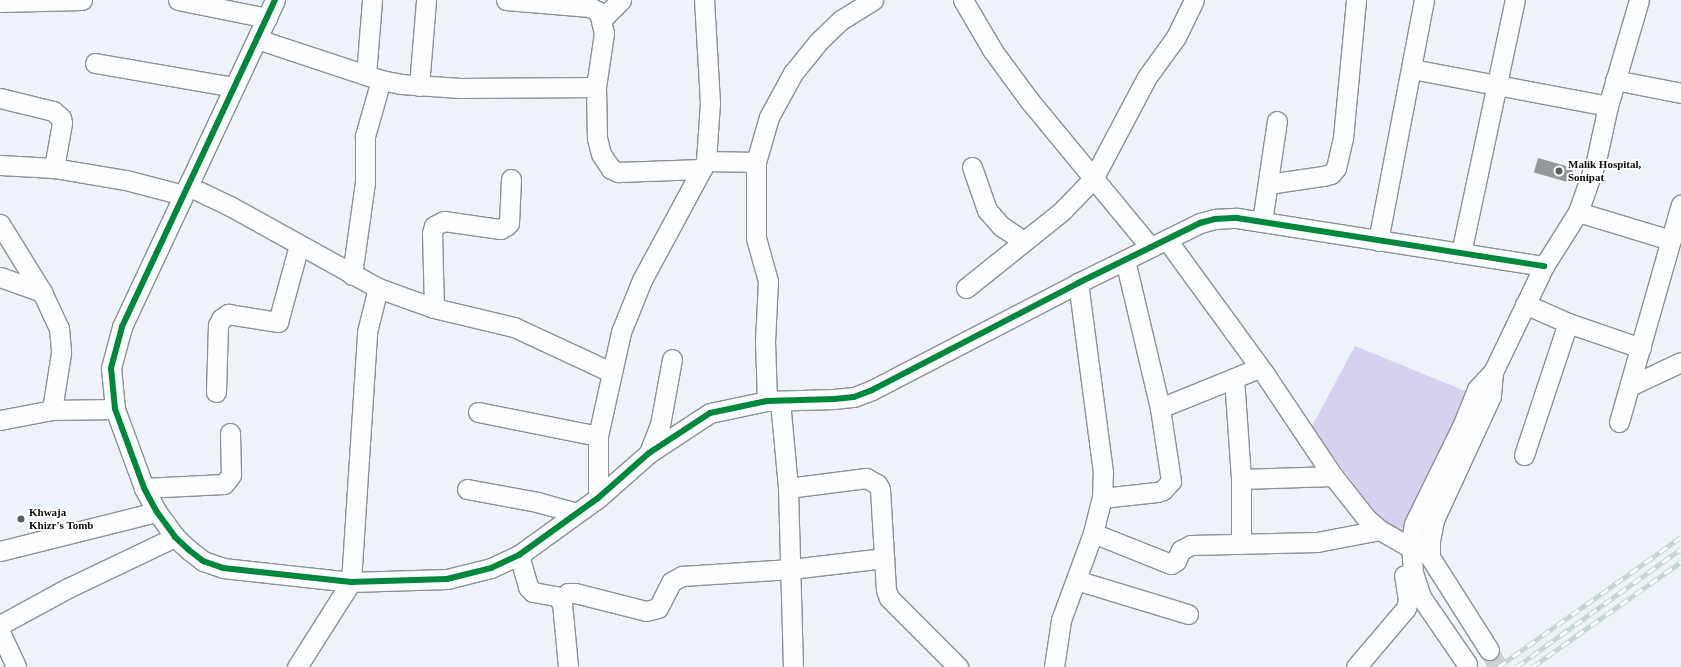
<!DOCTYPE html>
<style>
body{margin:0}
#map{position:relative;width:1681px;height:667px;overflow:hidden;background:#eef3f9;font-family:Georgia,serif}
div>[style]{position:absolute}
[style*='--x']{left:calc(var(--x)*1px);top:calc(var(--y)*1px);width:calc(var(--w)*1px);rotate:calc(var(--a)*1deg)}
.green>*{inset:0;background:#d5d1ee}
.building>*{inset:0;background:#94989b;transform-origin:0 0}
.minor-tunnel>*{height:19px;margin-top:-9.5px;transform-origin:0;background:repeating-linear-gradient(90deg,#ccd0d5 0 19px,transparent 0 29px)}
.roads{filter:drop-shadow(1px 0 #8d8f92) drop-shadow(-1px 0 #8d8f92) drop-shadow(0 1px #8d8f92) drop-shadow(0 -1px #8d8f92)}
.minor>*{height:19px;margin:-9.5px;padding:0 9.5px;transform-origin:9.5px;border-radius:9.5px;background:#fcfdfe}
.rail>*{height:4.5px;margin-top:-2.25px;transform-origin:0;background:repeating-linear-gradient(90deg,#fff 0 9px,#c4d4d0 0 18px);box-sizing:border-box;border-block:1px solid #c4d4d0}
.cycleway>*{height:6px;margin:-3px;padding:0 3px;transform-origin:3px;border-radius:3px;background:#00873e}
.dots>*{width:11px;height:11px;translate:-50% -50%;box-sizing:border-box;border:2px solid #fff;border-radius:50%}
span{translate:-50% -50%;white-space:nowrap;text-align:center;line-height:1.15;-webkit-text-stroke:4px #fff;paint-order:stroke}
.poi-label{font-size:11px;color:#0a0a0a;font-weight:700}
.left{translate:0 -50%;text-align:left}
</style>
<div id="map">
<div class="green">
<div style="clip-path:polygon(1355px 346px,1470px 393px,1401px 531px,1384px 523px,1311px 428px)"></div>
</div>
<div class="building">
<div style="left:1538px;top:158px;width:37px;height:15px;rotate:16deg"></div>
</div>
<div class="minor-tunnel">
<div style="--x:1489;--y:650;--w:20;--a:60"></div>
</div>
<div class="roads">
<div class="minor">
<div style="--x:178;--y:0;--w:91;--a:11.4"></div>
<div style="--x:275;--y:0;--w:361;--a:115.1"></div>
<div style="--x:122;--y:327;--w:42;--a:105"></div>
<div style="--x:111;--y:368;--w:41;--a:84.4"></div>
<div style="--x:115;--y:409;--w:84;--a:69.8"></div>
<div style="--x:144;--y:488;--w:27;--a:62"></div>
<div style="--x:157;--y:512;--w:31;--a:54"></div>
<div style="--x:175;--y:537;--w:19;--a:43"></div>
<div style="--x:189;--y:550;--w:18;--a:38"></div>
<div style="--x:203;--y:561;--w:21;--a:19"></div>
<div style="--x:223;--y:568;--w:129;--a:6.2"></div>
<div style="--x:351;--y:582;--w:96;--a:-1.8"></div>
<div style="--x:447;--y:579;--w:45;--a:-14"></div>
<div style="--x:491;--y:568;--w:31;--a:-25"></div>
<div style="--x:519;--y:555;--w:97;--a:-35.8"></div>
<div style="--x:598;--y:498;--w:68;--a:-41.4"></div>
<div style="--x:649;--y:453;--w:73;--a:-33.3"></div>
<div style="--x:710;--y:413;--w:58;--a:-11.9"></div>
<div style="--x:767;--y:401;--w:67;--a:-1.7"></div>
<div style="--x:834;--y:399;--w:20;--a:-6"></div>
<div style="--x:854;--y:397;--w:19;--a:-21"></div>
<div style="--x:872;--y:390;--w:232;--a:-27.4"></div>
<div style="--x:1078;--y:283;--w:136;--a:-26.2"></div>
<div style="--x:1200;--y:223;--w:16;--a:-15"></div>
<div style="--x:1215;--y:219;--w:22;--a:-3"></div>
<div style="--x:1237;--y:218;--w:311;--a:8.9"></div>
<div style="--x:506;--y:0;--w:84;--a:4.8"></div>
<div style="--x:590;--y:7;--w:10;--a:29"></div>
<div style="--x:599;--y:12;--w:22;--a:77"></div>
<div style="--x:604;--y:33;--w:55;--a:98.4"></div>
<div style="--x:596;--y:87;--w:51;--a:88.9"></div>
<div style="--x:597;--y:138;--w:16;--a:76"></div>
<div style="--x:601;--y:154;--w:18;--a:56"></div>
<div style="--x:611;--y:169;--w:8;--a:23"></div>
<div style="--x:618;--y:172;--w:84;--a:-2"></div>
<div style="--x:963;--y:0;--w:59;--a:59.5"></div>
<div style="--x:993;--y:51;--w:61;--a:53.7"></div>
<div style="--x:1029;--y:100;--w:190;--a:50.5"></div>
<div style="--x:0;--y:2;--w:82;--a:-1.4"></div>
<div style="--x:602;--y:19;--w:27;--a:-45"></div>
<div style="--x:257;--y:39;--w:131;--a:18.3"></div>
<div style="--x:381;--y:80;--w:20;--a:11"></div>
<div style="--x:401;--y:84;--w:59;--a:3.9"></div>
<div style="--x:460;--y:88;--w:136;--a:-0.4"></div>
<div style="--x:95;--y:63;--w:141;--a:9.8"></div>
<div style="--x:1412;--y:69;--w:199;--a:10.7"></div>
<div style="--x:366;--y:75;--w:75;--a:-85.4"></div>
<div style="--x:1615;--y:80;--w:67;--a:11.1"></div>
<div style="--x:419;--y:86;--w:86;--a:-85.3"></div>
<div style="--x:0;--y:98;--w:55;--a:13.8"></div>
<div style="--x:53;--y:111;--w:11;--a:41"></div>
<div style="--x:61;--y:118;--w:5;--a:79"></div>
<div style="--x:62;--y:123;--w:46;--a:100.1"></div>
<div style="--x:706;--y:161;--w:50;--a:1.1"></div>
<div style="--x:0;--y:165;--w:54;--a:3.2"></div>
<div style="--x:54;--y:168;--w:73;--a:9.5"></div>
<div style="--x:126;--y:180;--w:59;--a:14.7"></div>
<div style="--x:972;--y:167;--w:46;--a:70.8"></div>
<div style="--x:987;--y:210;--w:21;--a:49"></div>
<div style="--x:1001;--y:226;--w:25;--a:34"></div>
<div style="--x:1268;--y:184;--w:56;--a:-8.3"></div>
<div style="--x:1323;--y:176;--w:8;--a:-14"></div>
<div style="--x:1331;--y:174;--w:8;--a:-50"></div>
<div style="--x:1336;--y:168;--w:31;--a:-77"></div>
<div style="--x:1343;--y:138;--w:139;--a:-84.6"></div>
<div style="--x:188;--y:186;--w:47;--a:25.5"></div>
<div style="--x:230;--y:206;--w:169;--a:29"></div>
<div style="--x:378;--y:288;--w:59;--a:19.7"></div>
<div style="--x:434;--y:308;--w:82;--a:13.4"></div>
<div style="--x:514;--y:327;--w:107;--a:24.9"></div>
<div style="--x:1578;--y:212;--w:97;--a:16.8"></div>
<div style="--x:1262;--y:222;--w:102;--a:-81.6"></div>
<div style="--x:0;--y:224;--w:80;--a:58.3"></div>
<div style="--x:42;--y:292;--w:40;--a:65"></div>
<div style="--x:59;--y:328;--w:25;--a:85"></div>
<div style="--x:61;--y:353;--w:58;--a:99"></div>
<div style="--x:1167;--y:240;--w:168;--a:53.9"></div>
<div style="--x:1266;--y:376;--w:120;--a:56.2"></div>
<div style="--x:1333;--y:476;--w:55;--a:51.7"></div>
<div style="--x:1367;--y:519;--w:17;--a:40"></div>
<div style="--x:1380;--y:530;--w:36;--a:30"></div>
<div style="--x:1378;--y:241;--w:245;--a:-79.2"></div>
<div style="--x:1461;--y:253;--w:259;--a:-78"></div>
<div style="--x:352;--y:275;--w:94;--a:-82"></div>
<div style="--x:365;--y:182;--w:46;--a:-90"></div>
<div style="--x:365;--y:136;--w:58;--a:-74.1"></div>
<div style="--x:0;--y:277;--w:45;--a:19.7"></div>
<div style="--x:966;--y:288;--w:123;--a:-38.7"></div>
<div style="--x:1062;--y:211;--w:45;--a:-45.9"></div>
<div style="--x:1093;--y:179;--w:115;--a:-62.1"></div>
<div style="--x:1147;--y:77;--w:49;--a:-54.1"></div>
<div style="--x:1176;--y:37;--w:41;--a:-64.1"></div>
<div style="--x:1525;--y:304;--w:47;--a:23.8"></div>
<div style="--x:1568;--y:323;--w:77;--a:18.9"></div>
<div style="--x:434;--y:308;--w:75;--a:-91.5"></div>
<div style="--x:432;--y:233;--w:7;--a:-74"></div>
<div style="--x:434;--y:226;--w:11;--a:-27"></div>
<div style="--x:444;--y:221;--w:57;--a:8.1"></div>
<div style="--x:500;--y:229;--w:7;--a:-27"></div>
<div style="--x:506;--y:226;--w:4;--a:-45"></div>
<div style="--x:509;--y:223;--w:44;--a:-87.4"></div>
<div style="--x:1493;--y:372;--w:118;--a:-64.3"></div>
<div style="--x:1544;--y:266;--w:64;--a:-57.8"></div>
<div style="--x:1578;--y:212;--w:54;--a:-70.6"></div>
<div style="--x:1596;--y:161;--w:56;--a:-77.7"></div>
<div style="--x:1608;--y:106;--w:110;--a:-73.7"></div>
<div style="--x:1234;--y:378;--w:101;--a:86"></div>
<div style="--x:1241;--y:479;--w:65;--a:90"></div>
<div style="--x:1630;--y:386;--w:56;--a:-25.2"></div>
<div style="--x:216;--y:392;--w:67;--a:-88.3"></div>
<div style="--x:218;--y:325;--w:7;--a:-63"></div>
<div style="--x:221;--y:319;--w:9;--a:-36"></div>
<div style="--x:228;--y:314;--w:51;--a:9.1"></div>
<div style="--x:278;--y:322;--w:80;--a:-74.7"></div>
<div style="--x:767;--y:401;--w:59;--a:-91.9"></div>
<div style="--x:765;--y:342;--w:61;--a:-87.2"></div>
<div style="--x:768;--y:281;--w:45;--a:-105.6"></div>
<div style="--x:756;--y:238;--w:76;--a:-90"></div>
<div style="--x:756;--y:162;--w:47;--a:-73.9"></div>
<div style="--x:769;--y:117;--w:50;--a:-61.4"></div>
<div style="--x:793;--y:73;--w:40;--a:-51"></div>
<div style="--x:818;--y:42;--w:32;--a:-44"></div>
<div style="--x:841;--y:20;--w:38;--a:-32"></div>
<div style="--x:780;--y:401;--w:87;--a:84.7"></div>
<div style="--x:788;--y:488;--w:179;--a:88.4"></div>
<div style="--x:1160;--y:408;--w:107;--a:-22"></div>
<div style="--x:478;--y:412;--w:122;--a:11.3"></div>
<div style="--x:0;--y:420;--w:53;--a:-10.9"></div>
<div style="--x:52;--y:410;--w:63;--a:-0.9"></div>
<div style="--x:1619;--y:422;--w:226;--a:-74.1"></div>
<div style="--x:649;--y:453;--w:30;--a:-69"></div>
<div style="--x:660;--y:425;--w:67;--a:-79.7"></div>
<div style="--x:1524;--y:455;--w:139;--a:-71.6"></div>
<div style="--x:1241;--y:479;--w:92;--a:-1.9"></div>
<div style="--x:144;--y:488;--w:80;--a:-2.9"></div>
<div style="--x:224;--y:484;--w:11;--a:-52"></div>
<div style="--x:231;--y:475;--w:42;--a:-91.4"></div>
<div style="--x:788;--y:488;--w:79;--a:-7.3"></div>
<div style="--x:866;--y:478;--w:13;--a:29"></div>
<div style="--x:877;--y:484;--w:6;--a:59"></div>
<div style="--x:880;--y:489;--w:101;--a:86.6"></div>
<div style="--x:886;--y:590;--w:9;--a:69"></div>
<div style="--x:889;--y:598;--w:98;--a:45"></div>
<div style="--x:467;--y:489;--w:71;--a:10.5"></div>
<div style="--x:537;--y:502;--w:41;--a:15.4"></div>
<div style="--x:598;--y:498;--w:62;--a:-90"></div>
<div style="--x:598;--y:436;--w:107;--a:-77.5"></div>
<div style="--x:621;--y:332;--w:56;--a:-68"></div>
<div style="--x:642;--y:280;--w:135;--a:-61.7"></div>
<div style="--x:706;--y:161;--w:58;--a:-86.1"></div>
<div style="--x:710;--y:103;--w:103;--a:-93.3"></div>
<div style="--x:1102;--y:498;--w:55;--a:-6.2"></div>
<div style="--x:1157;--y:492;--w:6;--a:-18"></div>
<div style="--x:1163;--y:490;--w:12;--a:-48"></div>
<div style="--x:1171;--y:481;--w:74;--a:-98.6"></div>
<div style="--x:1160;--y:408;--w:152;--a:-103.3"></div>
<div style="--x:1093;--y:533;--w:84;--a:21.7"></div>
<div style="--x:1171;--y:564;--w:6;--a:-31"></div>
<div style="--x:1176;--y:561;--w:12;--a:-66"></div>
<div style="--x:1181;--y:550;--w:11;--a:-27"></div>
<div style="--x:1191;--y:545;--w:126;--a:-1.4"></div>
<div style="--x:1317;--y:542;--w:64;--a:-10.8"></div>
<div style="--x:0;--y:551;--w:162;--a:-14"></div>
<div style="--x:519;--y:555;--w:33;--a:74"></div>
<div style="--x:528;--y:587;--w:7;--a:45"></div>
<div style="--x:533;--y:592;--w:23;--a:10"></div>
<div style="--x:556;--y:596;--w:9;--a:49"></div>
<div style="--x:562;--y:603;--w:64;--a:84.6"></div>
<div style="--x:1076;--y:580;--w:117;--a:16.9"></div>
<div style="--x:560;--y:599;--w:10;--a:-37"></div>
<div style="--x:568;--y:593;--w:7;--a:0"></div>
<div style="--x:575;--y:593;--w:73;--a:14.2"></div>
<div style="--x:646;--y:611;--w:12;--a:-14"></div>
<div style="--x:658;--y:608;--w:29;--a:-63"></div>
<div style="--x:671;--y:582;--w:13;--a:-29"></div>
<div style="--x:682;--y:576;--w:109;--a:-3.7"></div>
<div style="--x:791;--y:569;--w:94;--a:-6.7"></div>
<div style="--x:0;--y:625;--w:77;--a:-28.6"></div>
<div style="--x:68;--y:588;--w:119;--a:-25.5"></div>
<div style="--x:0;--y:632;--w:38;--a:65"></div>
<div style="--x:1467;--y:664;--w:81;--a:-124.5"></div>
<div style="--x:1421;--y:597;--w:25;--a:-108"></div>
<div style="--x:1413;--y:573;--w:32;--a:-94"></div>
<div style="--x:1411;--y:541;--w:17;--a:-80"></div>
<div style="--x:1414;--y:524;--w:111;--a:-63.9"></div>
<div style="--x:1463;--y:424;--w:38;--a:-68"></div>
<div style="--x:1477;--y:389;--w:23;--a:-47"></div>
<div style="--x:1493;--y:372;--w:24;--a:95"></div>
<div style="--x:1491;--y:396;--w:136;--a:114.7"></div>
<div style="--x:1434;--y:520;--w:20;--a:101"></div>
<div style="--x:1430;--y:540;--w:17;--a:90"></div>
<div style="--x:1430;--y:557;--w:110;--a:57.6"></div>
<div style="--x:297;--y:667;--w:101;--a:-57.6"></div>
<div style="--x:351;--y:582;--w:251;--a:-86.3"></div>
<div style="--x:367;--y:332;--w:45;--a:-76"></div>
<div style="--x:1054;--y:667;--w:48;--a:-81.5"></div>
<div style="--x:1061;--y:620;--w:93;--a:-69.8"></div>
<div style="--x:1093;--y:533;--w:36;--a:-76"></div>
<div style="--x:1102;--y:498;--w:26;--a:-88"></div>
<div style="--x:1103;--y:472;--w:191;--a:-97.5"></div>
<div style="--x:1356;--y:667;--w:77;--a:-49.7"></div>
<div style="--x:1406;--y:608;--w:8;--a:-76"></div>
<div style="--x:1408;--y:600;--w:25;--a:-99"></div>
</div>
</div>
<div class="rail">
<div style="--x:1498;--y:667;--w:224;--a:-35.4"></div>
<div style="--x:1516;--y:667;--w:203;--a:-35.6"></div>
<div style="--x:1532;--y:667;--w:182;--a:-35.2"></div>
</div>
<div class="cycleway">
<div style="--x:275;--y:0;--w:361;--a:115.1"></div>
<div style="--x:122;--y:327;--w:42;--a:105"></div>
<div style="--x:111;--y:368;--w:41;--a:84.4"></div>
<div style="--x:115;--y:409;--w:84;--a:69.8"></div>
<div style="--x:144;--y:488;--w:27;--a:62"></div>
<div style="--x:157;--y:512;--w:31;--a:54"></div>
<div style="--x:175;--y:537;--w:19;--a:43"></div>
<div style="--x:189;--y:550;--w:18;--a:38"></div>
<div style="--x:203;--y:561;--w:21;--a:19"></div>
<div style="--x:223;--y:568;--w:129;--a:6.2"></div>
<div style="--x:351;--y:582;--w:96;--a:-1.8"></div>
<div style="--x:447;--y:579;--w:45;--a:-14"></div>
<div style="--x:491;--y:568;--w:31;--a:-25"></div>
<div style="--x:519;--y:555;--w:97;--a:-35.8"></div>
<div style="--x:598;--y:498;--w:68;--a:-41.4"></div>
<div style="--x:649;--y:453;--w:73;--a:-33.3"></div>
<div style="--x:710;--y:413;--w:58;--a:-11.9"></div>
<div style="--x:767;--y:401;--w:67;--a:-1.7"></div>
<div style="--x:834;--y:399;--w:20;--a:-6"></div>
<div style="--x:854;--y:397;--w:19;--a:-21"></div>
<div style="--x:872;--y:390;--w:232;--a:-27.4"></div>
<div style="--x:1078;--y:283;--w:136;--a:-26.2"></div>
<div style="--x:1200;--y:223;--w:16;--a:-15"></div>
<div style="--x:1215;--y:219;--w:22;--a:-3"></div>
<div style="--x:1237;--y:218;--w:311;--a:8.9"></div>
</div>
<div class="dots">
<div style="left:1559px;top:171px;background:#5a5c5e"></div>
<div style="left:21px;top:519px;background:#5a5c5e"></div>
</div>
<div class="poi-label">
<span class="left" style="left:1568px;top:171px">Malik Hospital,<br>Sonipat</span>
<span class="left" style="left:29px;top:519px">Khwaja<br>Khizr's Tomb</span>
</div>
</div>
